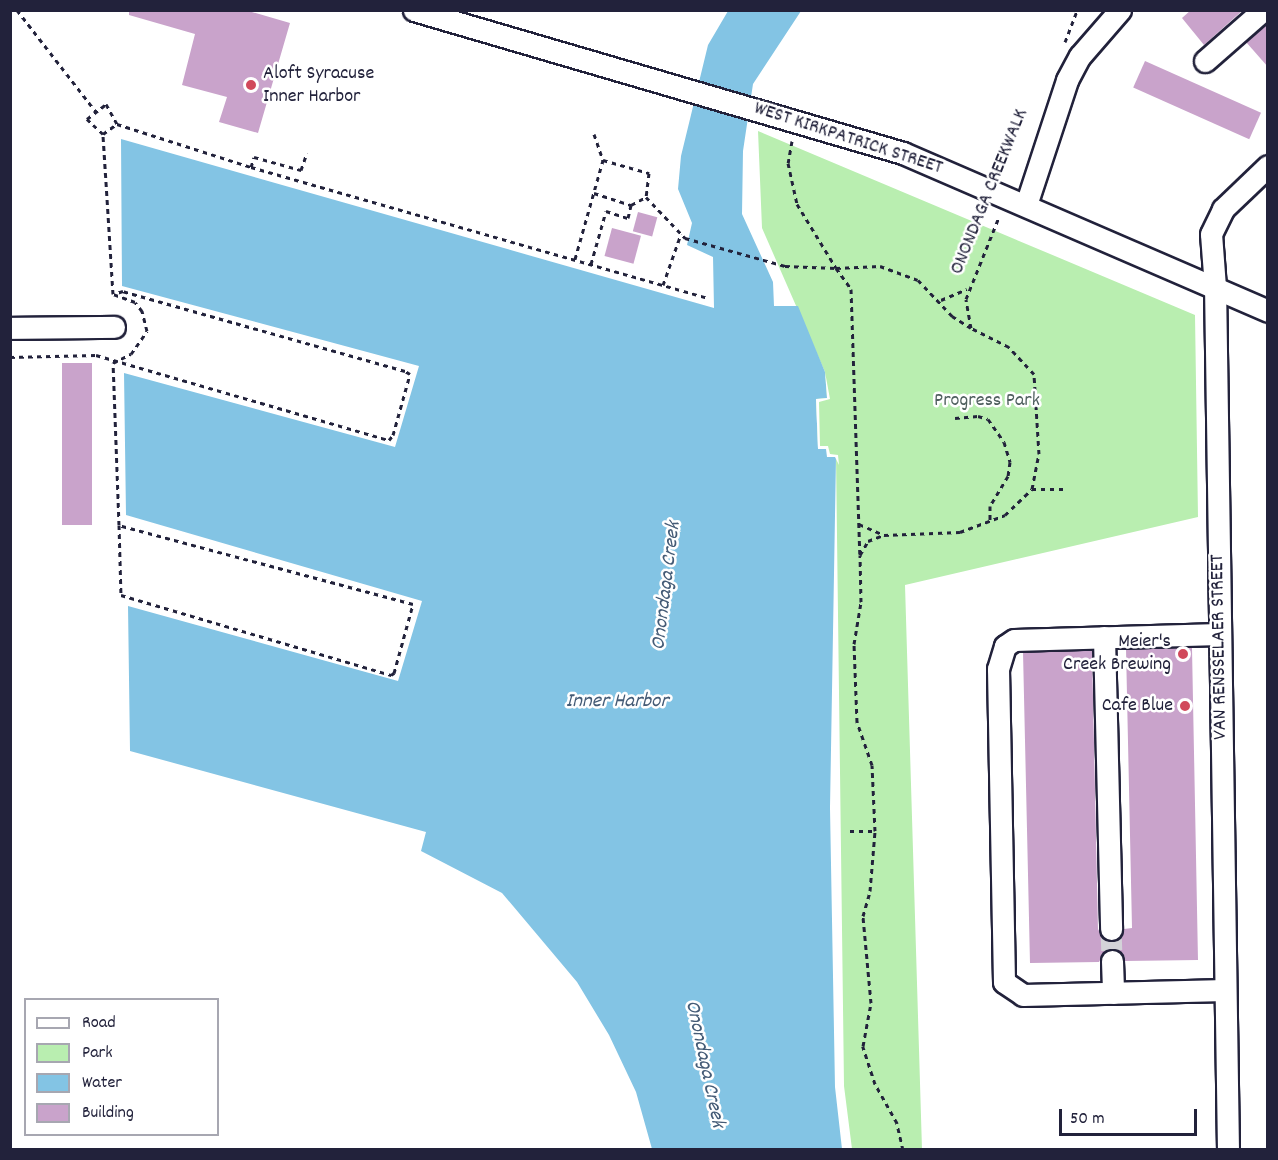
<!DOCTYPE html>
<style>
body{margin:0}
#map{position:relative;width:1278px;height:1160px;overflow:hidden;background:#fff;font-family:Dekko,sans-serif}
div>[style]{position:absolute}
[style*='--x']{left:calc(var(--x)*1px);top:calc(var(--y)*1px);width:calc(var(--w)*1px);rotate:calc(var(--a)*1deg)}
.green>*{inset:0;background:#b9eeb0}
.water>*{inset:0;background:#83c4e4}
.pier>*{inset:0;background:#fff}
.building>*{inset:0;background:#c9a3cb;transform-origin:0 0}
.minor-tunnel>*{height:21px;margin-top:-10.5px;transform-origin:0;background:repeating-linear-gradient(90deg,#d3d3d8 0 21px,transparent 0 31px)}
.path>*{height:3px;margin-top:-1.5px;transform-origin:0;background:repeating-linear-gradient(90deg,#22223b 0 4.5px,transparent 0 9px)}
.roads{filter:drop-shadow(2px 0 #22223b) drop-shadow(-2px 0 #22223b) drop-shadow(0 2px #22223b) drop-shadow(0 -2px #22223b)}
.minor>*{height:21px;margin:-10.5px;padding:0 10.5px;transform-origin:10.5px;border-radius:10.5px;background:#fff}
.dots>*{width:16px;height:16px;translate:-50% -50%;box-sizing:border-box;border:3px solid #fff;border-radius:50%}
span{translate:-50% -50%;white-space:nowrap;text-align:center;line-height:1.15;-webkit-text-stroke:5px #fff;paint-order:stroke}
.poi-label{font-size:20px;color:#22223b}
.left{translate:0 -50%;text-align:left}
.right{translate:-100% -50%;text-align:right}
.street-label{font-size:20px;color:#22223b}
.park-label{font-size:20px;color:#4f5f5e}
.water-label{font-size:21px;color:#445b76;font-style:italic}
.frame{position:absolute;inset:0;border:12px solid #22223b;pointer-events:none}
.legend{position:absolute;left:24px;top:998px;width:195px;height:138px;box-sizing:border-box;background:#fff;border:2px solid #a7a7b1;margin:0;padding:8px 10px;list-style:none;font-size:18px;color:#22223b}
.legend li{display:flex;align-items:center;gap:12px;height:30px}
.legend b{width:30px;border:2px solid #a7a7b1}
.scale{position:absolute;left:1059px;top:1109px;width:138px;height:27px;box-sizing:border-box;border:3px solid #22223b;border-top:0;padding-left:8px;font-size:18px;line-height:21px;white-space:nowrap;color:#22223b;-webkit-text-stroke:4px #fff;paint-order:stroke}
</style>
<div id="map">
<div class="green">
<div style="clip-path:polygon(758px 131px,1195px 315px,1198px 517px,905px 585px,922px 1149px,852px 1149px,844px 1086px,836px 457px,818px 449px,816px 399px,825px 372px,762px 228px)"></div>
</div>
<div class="water">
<div style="clip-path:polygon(728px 11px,801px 11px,753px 84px,743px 151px,742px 214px,773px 282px,774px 306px,798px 306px,825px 372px,827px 398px,816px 399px,818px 449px,827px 449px,827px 457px,836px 457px,830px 808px,835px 1087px,842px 1149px,652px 1149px,636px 1092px,609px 1035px,577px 982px,502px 893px,421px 851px,426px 832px,130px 751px,128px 606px,398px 681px,422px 601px,126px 515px,124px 373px,395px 447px,419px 366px,122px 286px,121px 139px,714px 308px,713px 257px,687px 245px,692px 223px,678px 189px,681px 156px,708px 45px)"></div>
</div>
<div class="pier">
<div style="clip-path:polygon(825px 372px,830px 399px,819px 402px,820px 446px,828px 446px,830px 454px,838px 455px,839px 465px,835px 457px,827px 457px,826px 449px,818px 449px,816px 399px,827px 398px)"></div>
</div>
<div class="building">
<div style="clip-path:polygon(129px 10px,245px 10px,290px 23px,258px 133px,219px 122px,227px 97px,182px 85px,195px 34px,129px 15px)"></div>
<div style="clip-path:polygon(1191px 10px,1243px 10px,1204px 45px,1182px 18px)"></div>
<div style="clip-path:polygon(1268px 23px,1268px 67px,1246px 42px)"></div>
<div style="left:1145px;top:61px;width:127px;height:29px;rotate:24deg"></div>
<div style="left:638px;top:212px;width:20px;height:20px;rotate:15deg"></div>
<div style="left:612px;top:228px;width:30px;height:29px;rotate:15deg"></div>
<div style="left:62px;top:363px;width:30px;height:162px"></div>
<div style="clip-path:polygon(1192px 648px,1198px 960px,1125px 961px,1122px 954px,1112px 948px,1105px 951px,1099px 962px,1030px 963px,1023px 652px,1092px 650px,1098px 929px,1104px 940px,1112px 942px,1122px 936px,1124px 929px,1132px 928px,1126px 649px)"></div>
</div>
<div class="minor-tunnel">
<div style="--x:1111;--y:929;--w:32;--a:88"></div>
</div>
<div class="path">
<div style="--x:17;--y:10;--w:129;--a:52.2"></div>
<div style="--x:1065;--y:42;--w:34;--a:-69"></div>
<div style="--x:103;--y:134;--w:22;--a:-137"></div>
<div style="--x:87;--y:119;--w:24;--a:-38"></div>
<div style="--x:106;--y:104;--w:23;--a:61"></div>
<div style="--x:594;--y:134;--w:28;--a:71"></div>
<div style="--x:603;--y:160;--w:48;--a:15.8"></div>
<div style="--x:649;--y:173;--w:24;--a:97"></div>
<div style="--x:646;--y:197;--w:57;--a:46.4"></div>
<div style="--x:685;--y:238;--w:104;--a:15.6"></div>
<div style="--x:785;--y:266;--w:51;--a:2.2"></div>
<div style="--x:836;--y:268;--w:26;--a:54"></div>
<div style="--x:851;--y:289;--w:265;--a:88.1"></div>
<div style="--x:792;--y:141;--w:22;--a:100"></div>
<div style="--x:788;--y:163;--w:42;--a:77.6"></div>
<div style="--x:797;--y:204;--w:75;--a:58.6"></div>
<div style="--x:836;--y:268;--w:44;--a:-2.6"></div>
<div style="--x:880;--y:266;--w:40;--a:20.2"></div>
<div style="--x:918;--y:280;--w:50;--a:46.6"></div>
<div style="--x:952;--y:316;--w:22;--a:32"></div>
<div style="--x:251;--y:167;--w:10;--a:-73"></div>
<div style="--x:254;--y:157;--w:49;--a:15.5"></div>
<div style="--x:301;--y:170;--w:18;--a:-71"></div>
<div style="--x:594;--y:193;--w:39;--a:18"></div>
<div style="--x:631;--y:205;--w:17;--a:-28"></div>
<div style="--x:575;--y:259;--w:103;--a:-74.2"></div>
<div style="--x:591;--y:264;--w:55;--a:-74.2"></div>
<div style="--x:606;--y:211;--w:23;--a:18"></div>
<div style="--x:628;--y:218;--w:13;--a:-77"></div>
<div style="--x:663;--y:285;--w:54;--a:-70.6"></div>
<div style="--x:941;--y:300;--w:28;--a:-23"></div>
<div style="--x:10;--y:357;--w:86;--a:-1.3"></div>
<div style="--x:96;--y:355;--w:305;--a:16.2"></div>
<div style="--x:389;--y:440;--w:6;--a:-51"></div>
<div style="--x:393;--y:435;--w:63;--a:-74.4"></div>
<div style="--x:410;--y:374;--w:6;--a:-149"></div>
<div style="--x:405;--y:371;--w:293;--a:-164.2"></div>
<div style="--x:123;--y:291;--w:9;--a:162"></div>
<div style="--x:955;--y:418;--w:23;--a:-5"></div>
<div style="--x:978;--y:416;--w:10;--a:17"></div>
<div style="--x:988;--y:419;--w:28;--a:55"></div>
<div style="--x:1004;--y:442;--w:21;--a:73"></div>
<div style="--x:1010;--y:462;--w:14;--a:98"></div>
<div style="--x:1008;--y:476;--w:35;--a:121"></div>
<div style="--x:990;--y:506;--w:14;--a:90"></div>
<div style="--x:1032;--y:489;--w:34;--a:0"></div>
<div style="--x:859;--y:524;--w:27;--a:24"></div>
<div style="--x:119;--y:525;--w:70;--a:88.4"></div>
<div style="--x:121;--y:595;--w:282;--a:16.5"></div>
<div style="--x:391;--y:675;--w:4;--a:-34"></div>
<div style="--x:394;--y:673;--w:72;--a:-74.6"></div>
<div style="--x:413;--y:604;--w:304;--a:-165"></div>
<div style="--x:119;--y:525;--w:162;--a:-92.1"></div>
<div style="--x:113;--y:363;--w:20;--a:-27"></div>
<div style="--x:131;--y:354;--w:28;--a:-55"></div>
<div style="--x:147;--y:331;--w:21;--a:-104"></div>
<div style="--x:142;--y:311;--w:11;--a:-128"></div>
<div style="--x:135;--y:302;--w:23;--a:-160"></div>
<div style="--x:113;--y:294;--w:160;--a:-93.6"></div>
<div style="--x:103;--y:134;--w:17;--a:-36"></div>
<div style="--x:117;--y:124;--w:141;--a:17.8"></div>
<div style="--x:251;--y:167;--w:475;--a:16"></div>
<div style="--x:850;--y:831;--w:25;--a:0"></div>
<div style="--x:903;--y:1150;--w:28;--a:-103"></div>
<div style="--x:897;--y:1123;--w:45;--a:-119.4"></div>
<div style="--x:875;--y:1084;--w:40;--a:-108"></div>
<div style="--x:863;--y:1046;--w:44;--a:-79.5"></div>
<div style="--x:871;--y:1003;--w:87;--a:-95.3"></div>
<div style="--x:863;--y:916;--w:26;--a:-74"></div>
<div style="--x:870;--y:891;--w:60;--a:-85.2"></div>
<div style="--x:875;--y:831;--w:66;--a:-92.6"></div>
<div style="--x:872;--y:765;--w:46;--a:-109.2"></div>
<div style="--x:857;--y:722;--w:78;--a:-92.2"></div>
<div style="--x:854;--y:644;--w:43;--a:-80.5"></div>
<div style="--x:861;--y:602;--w:47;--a:-91.2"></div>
<div style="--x:860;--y:555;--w:16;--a:-60"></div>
<div style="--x:868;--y:541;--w:17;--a:-21"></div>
<div style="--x:884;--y:535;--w:76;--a:-2.3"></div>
<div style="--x:960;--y:532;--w:48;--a:-20.7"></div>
<div style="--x:1005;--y:515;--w:37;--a:-44"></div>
<div style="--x:1032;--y:489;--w:36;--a:-79"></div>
<div style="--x:1039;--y:454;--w:80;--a:-93.6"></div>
<div style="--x:1034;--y:374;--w:37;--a:-133"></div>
<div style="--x:1009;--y:347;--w:42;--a:-153.4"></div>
<div style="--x:971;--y:328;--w:29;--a:-100"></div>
<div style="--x:966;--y:299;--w:88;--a:-68.1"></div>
</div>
<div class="roads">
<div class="minor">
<div style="--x:414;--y:10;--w:509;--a:16.3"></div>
<div style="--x:903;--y:153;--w:398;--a:23.4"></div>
<div style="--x:1205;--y:61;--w:77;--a:-41.3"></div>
<div style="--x:1026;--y:205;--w:132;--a:-71.8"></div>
<div style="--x:1067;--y:80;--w:27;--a:-62"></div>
<div style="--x:1080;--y:56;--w:61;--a:-49"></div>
<div style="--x:10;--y:328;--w:104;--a:-0.6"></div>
<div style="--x:1219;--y:634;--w:205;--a:178.3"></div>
<div style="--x:1014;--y:640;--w:11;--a:146"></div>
<div style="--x:1005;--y:646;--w:24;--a:107"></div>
<div style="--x:998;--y:669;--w:313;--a:88.9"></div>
<div style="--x:1004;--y:982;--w:23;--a:34"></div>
<div style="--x:1023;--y:995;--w:202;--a:-1.4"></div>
<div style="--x:1104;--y:637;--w:292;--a:88.6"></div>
<div style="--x:1112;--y:961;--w:32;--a:88"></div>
<div style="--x:1228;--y:1150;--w:863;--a:-90.86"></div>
<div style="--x:1215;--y:287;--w:53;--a:-94.3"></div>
<div style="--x:1211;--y:234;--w:28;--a:-64"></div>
<div style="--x:1223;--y:209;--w:62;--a:-43.7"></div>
</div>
</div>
<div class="dots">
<div style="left:251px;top:85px;background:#d1495b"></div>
<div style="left:1183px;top:654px;background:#d1495b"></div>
<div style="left:1185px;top:706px;background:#d1495b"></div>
</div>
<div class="poi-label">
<span class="left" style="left:263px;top:86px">Aloft Syracuse<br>Inner Harbor</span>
<span class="right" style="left:1171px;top:654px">Meier's<br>Creek Brewing</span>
<span class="right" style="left:1173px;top:706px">Cafe Blue</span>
</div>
<div class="street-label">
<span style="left:848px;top:139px;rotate:18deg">WEST KIRKPATRICK STREET</span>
<span style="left:990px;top:192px;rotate:-68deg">ONONDAGA CREEKWALK</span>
<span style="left:1220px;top:647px;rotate:-91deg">VAN RENSSELAER STREET</span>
</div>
<div class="park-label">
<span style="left:987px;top:401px">Progress Park</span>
</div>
<div class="water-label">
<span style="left:667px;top:586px;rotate:-83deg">Onondaga Creek</span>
<span style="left:617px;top:702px">Inner Harbor</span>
<span style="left:704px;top:1064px;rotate:78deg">Onondaga Creek</span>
</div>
<div class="frame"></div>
<ul class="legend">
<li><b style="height:8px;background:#fff"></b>Road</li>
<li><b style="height:16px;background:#b9eeb0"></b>Park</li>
<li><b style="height:16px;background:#83c4e4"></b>Water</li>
<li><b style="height:16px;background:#c9a3cb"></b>Building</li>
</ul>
<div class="scale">50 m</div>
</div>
